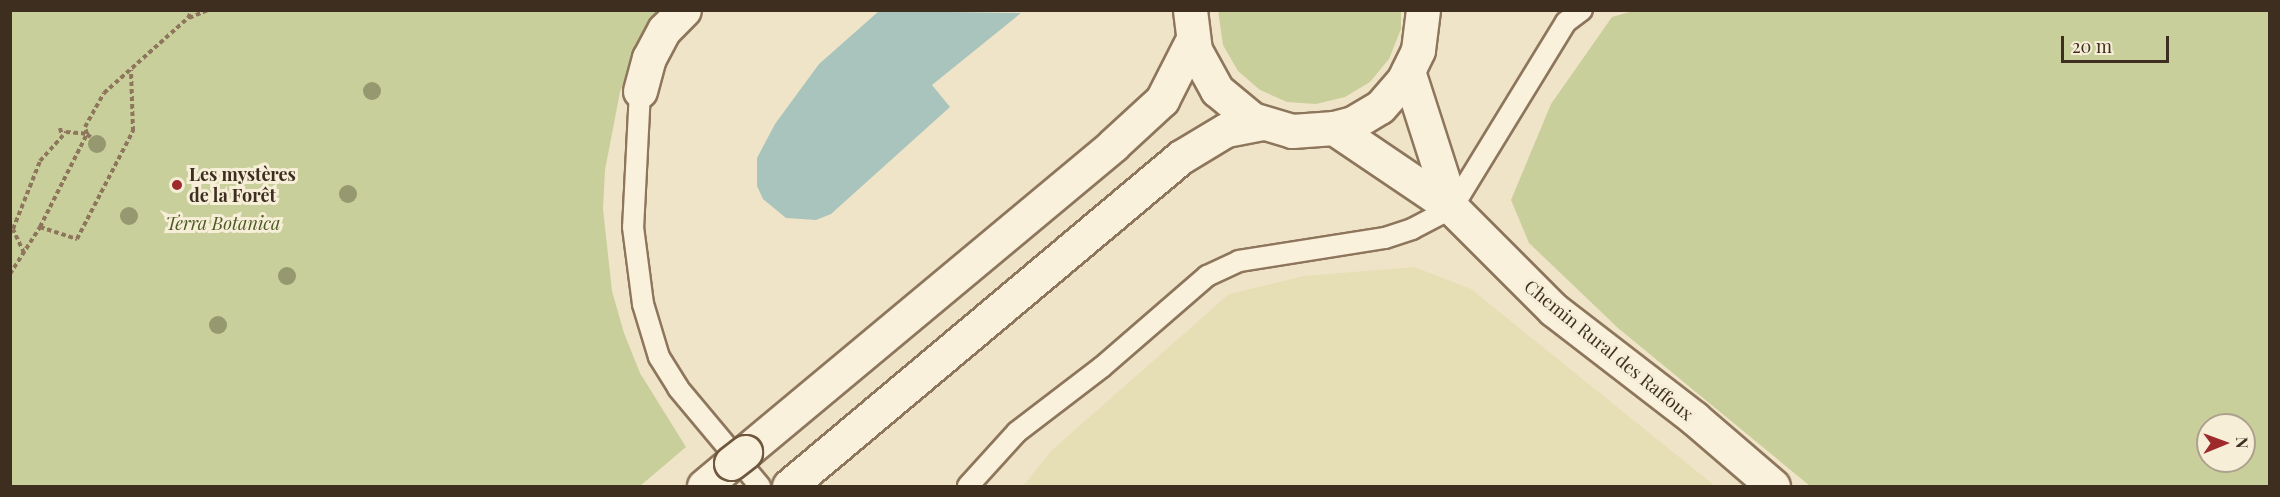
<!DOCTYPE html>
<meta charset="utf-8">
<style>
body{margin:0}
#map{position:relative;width:2280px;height:497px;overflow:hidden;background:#f0e4c8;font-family:"Playfair Display",serif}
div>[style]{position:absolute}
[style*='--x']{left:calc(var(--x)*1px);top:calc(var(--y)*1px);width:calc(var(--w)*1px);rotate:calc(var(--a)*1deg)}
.farmland>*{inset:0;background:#e6deb5}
.green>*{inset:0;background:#c9cf9b}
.water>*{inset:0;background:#a9c4bc}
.path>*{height:4px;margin-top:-2px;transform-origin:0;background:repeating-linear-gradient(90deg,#8d765c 0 4.5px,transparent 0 7.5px)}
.roads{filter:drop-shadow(2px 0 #8d765c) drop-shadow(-2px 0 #8d765c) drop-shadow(0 2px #8d765c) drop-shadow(0 -2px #8d765c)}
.service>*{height:20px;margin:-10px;padding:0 10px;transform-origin:10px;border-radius:10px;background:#faf1dc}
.minor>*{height:33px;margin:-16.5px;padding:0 16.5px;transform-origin:16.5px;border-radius:16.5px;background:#faf1dc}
.secondary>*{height:33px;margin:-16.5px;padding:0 16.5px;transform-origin:16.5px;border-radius:16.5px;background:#faf1dc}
.bridges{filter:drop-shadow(2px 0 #6f573f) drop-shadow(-2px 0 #6f573f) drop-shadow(0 2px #6f573f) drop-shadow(0 -2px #6f573f)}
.secondary-bridge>*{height:33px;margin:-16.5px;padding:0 16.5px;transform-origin:16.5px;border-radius:16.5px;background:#faf1dc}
.trees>*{width:18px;height:18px;margin:-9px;border-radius:50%;background:#96986f}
.dots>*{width:16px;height:16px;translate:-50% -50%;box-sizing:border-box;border:3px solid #f7eed8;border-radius:50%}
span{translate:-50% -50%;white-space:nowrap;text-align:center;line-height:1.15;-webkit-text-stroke:6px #f7eed8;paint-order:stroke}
.poi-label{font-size:18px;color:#3d2e20;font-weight:700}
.left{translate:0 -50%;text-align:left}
.park-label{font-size:18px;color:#4d5a26;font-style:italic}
.street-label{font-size:18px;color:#3d2e20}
.frame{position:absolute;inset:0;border:12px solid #3d2e20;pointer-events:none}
.north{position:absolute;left:2196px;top:413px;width:60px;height:60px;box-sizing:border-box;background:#f7eed8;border:2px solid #ada18e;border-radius:50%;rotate:89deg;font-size:16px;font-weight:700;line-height:24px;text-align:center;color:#3d2e20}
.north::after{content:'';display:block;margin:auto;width:21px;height:27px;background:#9e2a2b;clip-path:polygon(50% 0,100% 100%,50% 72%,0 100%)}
.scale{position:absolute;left:2061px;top:36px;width:108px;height:27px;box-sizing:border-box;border:3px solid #3d2e20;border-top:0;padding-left:8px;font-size:18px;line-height:21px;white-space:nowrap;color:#3d2e20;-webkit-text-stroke:4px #f7eed8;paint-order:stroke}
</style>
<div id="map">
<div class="farmland">
<div style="clip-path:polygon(1414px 267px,1471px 289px,1715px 486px,1023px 486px,1051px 451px,1229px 294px,1304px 276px)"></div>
</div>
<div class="green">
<div style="clip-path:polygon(1218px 10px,1401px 11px,1401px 29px,1389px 59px,1370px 82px,1345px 97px,1316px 104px,1287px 102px,1260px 90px,1238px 71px,1223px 45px)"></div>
<div style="clip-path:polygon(10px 11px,669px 11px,633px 56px,620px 92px,605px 170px,603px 209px,612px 291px,624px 333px,640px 373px,686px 447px,640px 486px,11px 486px)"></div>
<div style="clip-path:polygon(evenodd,1633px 11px,2269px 11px,2269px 486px,1810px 486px,1618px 328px,1529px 243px,1511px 200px,1551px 104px,1612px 17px,1633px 11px,2208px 425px,2244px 425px,2244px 461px,2208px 461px,2208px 425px)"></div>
</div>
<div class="water">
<div style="clip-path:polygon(879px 11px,1021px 13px,932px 85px,950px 107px,831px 214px,816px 220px,786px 218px,763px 199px,757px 186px,757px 158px,775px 124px,819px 64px)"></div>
</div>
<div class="path">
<div style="--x:189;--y:18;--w:21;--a:-23"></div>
<div style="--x:374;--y:89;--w:3;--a:72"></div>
<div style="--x:375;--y:92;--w:3;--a:162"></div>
<div style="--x:372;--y:93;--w:3;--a:-135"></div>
<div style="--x:370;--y:91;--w:4;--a:-27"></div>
<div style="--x:60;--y:128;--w:8;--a:76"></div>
<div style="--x:95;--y:142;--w:3;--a:0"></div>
<div style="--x:98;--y:142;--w:3;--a:90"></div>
<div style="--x:98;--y:145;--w:3;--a:180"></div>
<div style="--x:95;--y:145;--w:3;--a:-90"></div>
<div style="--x:346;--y:193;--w:3;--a:0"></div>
<div style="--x:349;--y:193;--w:3;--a:90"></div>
<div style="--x:349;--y:196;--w:3;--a:180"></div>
<div style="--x:346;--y:196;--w:3;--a:-90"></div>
<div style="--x:131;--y:215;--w:2;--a:63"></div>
<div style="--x:132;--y:217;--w:4;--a:146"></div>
<div style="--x:129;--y:219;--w:3;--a:-108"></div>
<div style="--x:128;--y:216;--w:3;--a:-18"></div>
<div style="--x:40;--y:227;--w:39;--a:18"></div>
<div style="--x:77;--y:239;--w:122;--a:-62.6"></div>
<div style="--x:133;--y:131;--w:61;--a:-91.9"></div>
<div style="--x:24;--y:253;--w:26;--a:-115"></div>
<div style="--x:13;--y:229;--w:73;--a:-68.3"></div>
<div style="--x:40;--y:161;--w:39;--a:-48"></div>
<div style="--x:66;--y:132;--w:21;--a:5"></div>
<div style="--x:87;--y:134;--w:12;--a:42"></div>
<div style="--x:10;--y:274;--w:56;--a:-57.4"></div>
<div style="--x:40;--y:227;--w:104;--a:-63.2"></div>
<div style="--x:87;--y:134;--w:7;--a:-106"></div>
<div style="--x:85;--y:127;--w:39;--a:-61"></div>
<div style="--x:104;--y:93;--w:113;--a:-41.8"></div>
<div style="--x:188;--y:18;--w:9;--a:-63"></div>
<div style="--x:287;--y:274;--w:4;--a:34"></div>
<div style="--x:290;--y:276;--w:2;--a:117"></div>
<div style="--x:289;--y:278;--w:4;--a:-166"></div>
<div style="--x:285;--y:277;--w:4;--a:-56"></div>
<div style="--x:216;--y:323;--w:3;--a:0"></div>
<div style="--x:219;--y:323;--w:3;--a:90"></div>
<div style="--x:219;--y:326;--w:3;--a:180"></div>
<div style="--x:216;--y:326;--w:3;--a:-90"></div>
</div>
<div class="roads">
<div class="service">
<div style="--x:640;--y:91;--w:136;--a:92.9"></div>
<div style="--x:633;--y:227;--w:78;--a:82.6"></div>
<div style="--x:643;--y:304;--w:55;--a:73.2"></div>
<div style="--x:659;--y:357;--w:36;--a:58"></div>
<div style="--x:678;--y:388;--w:128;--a:50.1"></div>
<div style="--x:968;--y:486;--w:73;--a:-47.8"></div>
<div style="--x:1017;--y:432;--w:107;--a:-37.4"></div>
<div style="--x:1102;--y:367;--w:139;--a:-40.9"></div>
<div style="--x:1207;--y:276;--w:35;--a:-25"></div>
<div style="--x:1239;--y:261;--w:148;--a:-9"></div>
<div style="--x:1385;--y:238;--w:28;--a:-18"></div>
<div style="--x:1412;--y:229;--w:45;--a:-27.7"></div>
<div style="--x:1452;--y:208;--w:218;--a:-58.5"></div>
<div style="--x:1566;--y:22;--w:20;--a:-37"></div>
</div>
<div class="minor">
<div style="--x:1408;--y:71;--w:144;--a:72.2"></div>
<div style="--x:640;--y:91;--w:34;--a:-75"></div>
<div style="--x:649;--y:58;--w:32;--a:-62"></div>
<div style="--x:664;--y:30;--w:28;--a:-45"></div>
<div style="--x:1334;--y:128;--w:143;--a:34.1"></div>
<div style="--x:1452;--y:208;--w:144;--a:45"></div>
<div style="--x:1554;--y:310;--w:177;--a:37.6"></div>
<div style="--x:1694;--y:418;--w:104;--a:40.7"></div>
</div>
<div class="secondary">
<div style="--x:1190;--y:10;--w:40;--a:82.9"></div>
<div style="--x:1195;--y:50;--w:46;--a:61.2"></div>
<div style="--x:1217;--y:90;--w:45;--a:39.6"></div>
<div style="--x:1252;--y:119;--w:42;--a:16.7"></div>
<div style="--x:1292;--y:131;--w:42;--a:-4.1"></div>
<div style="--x:1334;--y:128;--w:20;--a:-15"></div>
<div style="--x:1353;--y:123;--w:31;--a:-31"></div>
<div style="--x:1380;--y:107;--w:35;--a:-49"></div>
<div style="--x:1403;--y:81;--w:34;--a:-64"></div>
<div style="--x:1418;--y:50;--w:40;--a:-82.9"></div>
<div style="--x:745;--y:452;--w:479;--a:-39.8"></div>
<div style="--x:1113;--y:145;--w:67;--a:-42.6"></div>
<div style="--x:1162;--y:100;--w:68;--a:-63.1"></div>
<div style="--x:704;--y:486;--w:35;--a:-40"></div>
<div style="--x:789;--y:486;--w:512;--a:-40.01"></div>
<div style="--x:1181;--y:157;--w:52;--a:-31"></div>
<div style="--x:1226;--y:130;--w:37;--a:-11"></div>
</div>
</div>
<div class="bridges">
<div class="secondary-bridge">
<div style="--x:731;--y:463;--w:18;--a:-38"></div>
</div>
</div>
<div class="trees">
<div style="left:372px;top:91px"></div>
<div style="left:97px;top:144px"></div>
<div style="left:348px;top:194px"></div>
<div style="left:129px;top:216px"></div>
<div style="left:287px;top:276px"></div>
<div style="left:218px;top:325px"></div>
</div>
<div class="dots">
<div style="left:177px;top:185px;background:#9e2a2b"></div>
</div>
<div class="poi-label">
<span class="left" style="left:189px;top:185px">Les mystères<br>de la Forêt</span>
</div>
<div class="park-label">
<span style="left:223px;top:223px">Terra Botanica</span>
</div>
<div class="street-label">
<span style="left:1609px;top:350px;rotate:39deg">Chemin Rural des Raffoux</span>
</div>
<div class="frame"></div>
<div class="north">N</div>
<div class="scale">20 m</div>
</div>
